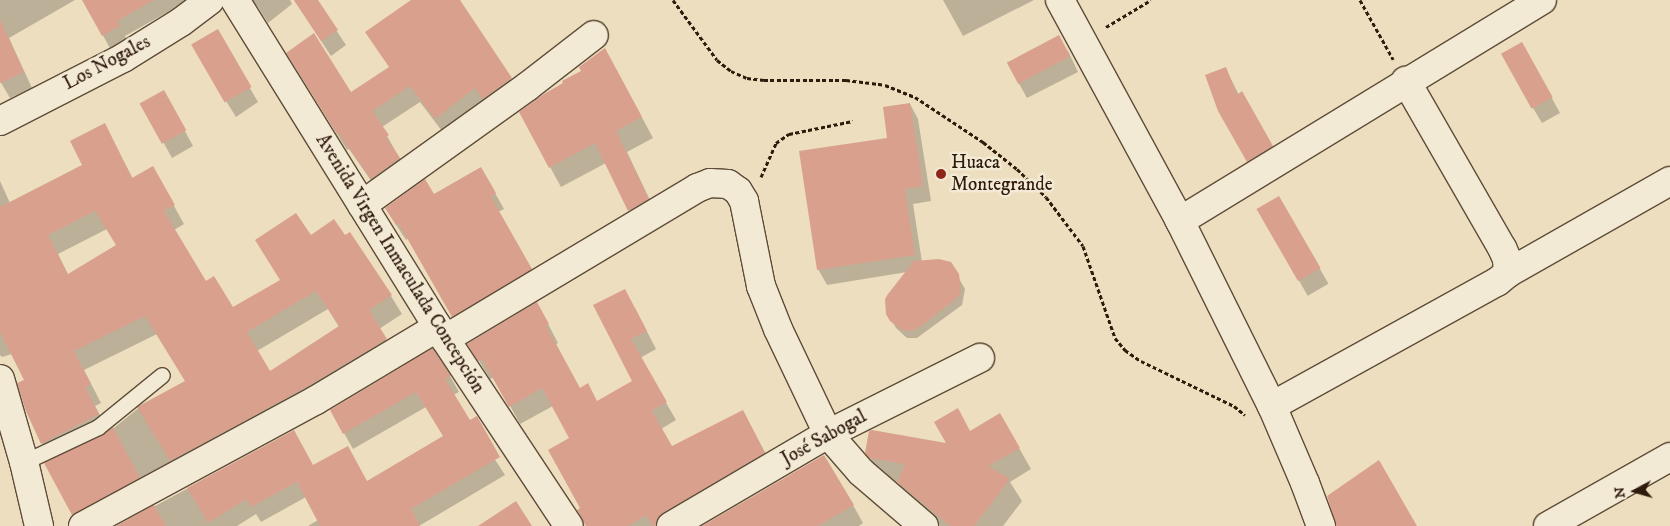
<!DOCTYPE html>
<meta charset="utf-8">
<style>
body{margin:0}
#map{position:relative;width:1670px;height:526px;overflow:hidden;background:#ecdebe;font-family:"IM FELL DW Pica",serif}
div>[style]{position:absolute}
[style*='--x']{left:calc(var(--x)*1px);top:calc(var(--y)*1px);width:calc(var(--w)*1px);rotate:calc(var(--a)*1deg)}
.shadow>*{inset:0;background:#0003;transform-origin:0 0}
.building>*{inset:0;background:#d9a08e;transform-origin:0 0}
.path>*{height:3px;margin-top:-1.5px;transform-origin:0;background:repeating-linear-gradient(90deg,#2f1b0c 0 4px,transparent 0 6.5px)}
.roads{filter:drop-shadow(1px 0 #5e4c38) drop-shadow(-1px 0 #5e4c38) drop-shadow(0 1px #5e4c38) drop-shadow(0 -1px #5e4c38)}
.lane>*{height:15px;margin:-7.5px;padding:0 7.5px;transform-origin:7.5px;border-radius:7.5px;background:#f3ead5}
.street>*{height:28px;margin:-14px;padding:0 14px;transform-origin:14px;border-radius:14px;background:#f3ead5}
.dots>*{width:14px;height:14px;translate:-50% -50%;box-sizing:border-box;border:2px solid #f3ead5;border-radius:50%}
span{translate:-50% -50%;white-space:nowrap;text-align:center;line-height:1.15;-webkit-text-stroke:5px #f3ead5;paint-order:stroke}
.street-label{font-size:19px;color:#2f1b0c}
.poi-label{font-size:19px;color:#2f1b0c}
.left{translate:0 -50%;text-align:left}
.north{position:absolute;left:1610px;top:466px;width:50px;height:50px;-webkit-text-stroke:4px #f3ead5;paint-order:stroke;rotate:264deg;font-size:14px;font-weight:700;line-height:20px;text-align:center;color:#2f1b0c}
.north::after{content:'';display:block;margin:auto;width:18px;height:22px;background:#2f1b0c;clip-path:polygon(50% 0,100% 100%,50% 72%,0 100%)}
</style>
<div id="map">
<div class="shadow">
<div style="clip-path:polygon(0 0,75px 0,9px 38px,32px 88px,10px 98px,0 81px)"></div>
<div style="clip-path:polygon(96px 0,189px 0,125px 36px,127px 42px,111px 50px,86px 5px)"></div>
<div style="clip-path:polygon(249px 0,290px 0,292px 4px,268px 23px,258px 7px)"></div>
<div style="clip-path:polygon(294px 0,316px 0,346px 45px,331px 56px)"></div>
<div style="clip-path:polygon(414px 0,458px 0,521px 95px,445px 135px,420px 102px,382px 127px,409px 175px,381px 195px,349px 149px,347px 150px,297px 70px,351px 94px,390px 68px,367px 32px)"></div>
<div style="clip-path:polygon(943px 0,1034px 0,963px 36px)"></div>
<div style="clip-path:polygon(217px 31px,258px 102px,236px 117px,201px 61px)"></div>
<div style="clip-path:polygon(1068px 51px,1078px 72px,1027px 98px,1007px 62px)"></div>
<div style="clip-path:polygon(1530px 58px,1560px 113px,1542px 123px,1533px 108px)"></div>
<div style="clip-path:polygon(616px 69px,653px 138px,627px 152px,659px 219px,641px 230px,606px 163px,561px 187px,550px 167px,583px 71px)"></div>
<div style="clip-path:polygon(1226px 69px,1239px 95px,1242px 93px,1280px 160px,1256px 175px,1219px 110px)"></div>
<div style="clip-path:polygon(142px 104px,172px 107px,193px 146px,172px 158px)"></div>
<div style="clip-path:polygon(910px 104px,918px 119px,931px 201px,913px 204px,922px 262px,950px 263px,965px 289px,962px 305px,917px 338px,907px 338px,896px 328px,888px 314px,907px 272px,827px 285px,818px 269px)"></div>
<div style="clip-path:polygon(evenodd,105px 125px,133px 179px,163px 186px,184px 224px,174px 230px,206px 282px,232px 309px,281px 281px,310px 237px,391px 296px,402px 314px,379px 329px,397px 358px,80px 526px,46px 463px,52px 460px,42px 443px,25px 381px,12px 354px,2px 357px,0 355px,0 181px,10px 203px,83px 165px,105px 125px,107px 229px,117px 246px,68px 275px,58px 254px,107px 229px,105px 125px,328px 309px,339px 327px,269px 373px,257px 351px,328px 309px,105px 125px,157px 334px,186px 382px,141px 406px,109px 432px,95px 406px,101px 403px,84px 370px,157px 334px)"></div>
<div style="clip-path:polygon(481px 168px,504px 209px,498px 212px,539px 285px,461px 331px,408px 238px,406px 240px,395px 223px)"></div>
<div style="left:1279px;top:198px;width:99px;height:24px;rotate:60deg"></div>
<div style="clip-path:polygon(594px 306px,635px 308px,656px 349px,640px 358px,676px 420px,661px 429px,671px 448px,743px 411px,775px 471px,681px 526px,587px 526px,581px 508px,571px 439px,553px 406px,520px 424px,494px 377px,490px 379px,469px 344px,547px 322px,558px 343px,556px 344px,580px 389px,598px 402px,634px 381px)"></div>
<div style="clip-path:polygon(450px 376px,459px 392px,453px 395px,505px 475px,419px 526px,308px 526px,318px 520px,306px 497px,261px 522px,256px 514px,237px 526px,118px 526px,294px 431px,313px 467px,367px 482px,445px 437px,426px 407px,353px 449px,331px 410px)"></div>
<div style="clip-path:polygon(1000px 415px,1031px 469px,1010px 482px,1022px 501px,1003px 526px,938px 526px,911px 504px,898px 482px,883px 479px,867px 453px,948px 445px)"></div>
<div style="clip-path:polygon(853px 505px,863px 523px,859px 526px,705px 526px)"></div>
</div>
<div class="building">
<div style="clip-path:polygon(82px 0,154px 0,117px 21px,120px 26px,102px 36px)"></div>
<div style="clip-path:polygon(294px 0,318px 0,338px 30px,321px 41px)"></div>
<div style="clip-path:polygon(411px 0,460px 0,512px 78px,483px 99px,475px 88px,435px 119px,410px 86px,372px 111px,389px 135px,386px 137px,400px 158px,371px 179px,338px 133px,337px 134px,286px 53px,314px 33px,351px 92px,389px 67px,365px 32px)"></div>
<div style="clip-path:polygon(0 19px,24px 72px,0 83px)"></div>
<div style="left:218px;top:29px;width:67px;height:31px;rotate:60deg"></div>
<div style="left:1059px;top:35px;width:24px;height:59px;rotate:62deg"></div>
<div style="left:1522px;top:42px;width:63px;height:24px;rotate:61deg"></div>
<div style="clip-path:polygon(605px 48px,642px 117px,616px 131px,649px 199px,628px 211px,595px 143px,549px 168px,519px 112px,544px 94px,563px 83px,562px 81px,581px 71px,579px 67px)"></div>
<div style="clip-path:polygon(1226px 67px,1237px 95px,1242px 91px,1273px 146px,1247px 162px,1218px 111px,1205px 75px)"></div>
<div style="left:164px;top:90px;width:46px;height:28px;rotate:61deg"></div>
<div style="clip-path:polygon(910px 103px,923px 186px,905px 189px,915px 255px,817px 270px,799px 151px,887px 138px,883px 107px)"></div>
<div style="clip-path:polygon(evenodd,105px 123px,132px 178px,153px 166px,175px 205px,164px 211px,206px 281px,214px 276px,233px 307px,280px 280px,255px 240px,296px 213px,311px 235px,334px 219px,345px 235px,350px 232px,392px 295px,369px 310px,387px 339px,303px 389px,170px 461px,137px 407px,185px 381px,145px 316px,74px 351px,91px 384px,85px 387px,99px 414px,41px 444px,25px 409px,17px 383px,24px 380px,0 332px,0 207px,82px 165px,70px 141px,105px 123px,95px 211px,116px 245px,68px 274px,48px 235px,95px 211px,105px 123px,316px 291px,339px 326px,270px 371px,247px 332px,316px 291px)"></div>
<div style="clip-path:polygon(481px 167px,496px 193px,491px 197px,532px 269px,452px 317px,399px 224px,396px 225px,385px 208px,425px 179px,434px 194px)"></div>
<div style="left:1279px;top:196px;width:83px;height:26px;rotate:60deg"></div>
<div style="clip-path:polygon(939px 259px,951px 262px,959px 274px,961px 292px,958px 297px,920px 327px,912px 331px,902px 330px,890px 321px,886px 314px,885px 299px,888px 294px,914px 261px)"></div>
<div style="clip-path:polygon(625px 289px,647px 331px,631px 339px,667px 402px,652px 411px,672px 446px,743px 410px,765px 453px,663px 513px,658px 518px,655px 526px,653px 526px,646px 515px,628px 526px,586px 526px,577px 510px,580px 508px,548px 450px,569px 438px,542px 388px,509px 407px,482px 359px,478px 361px,467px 344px,537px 302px,549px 324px,546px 326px,580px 388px,588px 383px,597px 401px,632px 381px,593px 305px)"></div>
<div style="clip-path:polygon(433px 348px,451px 376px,445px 379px,470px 420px,477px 416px,500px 457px,411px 509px,420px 526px,320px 526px,297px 482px,251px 507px,247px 499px,208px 523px,187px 488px,294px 430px,313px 465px,348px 446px,367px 481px,443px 436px,416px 392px,343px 434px,330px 410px)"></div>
<div style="clip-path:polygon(958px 408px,970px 431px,1000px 413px,1020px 448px,988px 466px,1010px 479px,974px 526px,950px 526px,897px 482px,905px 464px,869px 458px,865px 453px,869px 431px,872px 430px,946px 443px,934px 422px)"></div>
<div style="clip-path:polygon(113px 427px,140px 478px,72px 515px,44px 463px,102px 435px)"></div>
<div style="clip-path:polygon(824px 455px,854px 505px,818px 526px,702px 526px)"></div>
<div style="clip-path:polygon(1379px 460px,1417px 526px,1336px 526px,1327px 496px)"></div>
<div style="clip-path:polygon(516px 501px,532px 526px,478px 526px)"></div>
<div style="clip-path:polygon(154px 505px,166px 526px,116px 526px)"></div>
</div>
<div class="path">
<div style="--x:673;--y:0;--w:74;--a:53.7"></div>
<div style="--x:717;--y:60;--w:18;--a:38"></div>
<div style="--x:731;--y:71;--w:17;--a:24"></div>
<div style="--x:747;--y:78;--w:17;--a:7"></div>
<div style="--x:764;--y:80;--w:82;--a:0"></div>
<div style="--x:846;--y:80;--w:39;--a:7"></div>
<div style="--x:885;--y:85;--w:32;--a:22"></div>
<div style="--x:915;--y:97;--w:82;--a:33.5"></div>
<div style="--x:983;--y:142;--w:43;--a:38.5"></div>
<div style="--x:1017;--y:169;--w:40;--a:44"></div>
<div style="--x:1046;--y:197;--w:61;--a:52.9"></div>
<div style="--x:1083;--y:246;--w:97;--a:70.8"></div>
<div style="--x:1115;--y:338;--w:16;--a:50"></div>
<div style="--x:1125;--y:350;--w:19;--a:35"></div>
<div style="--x:1141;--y:361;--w:103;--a:25.8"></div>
<div style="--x:1234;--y:406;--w:14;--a:39"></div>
<div style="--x:1360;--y:0;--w:68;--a:60.8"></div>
<div style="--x:1106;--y:27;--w:52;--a:-31"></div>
<div style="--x:761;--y:177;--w:37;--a:-66"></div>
<div style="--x:776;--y:143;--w:16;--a:-35"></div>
<div style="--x:789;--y:134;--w:65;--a:-11.5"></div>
</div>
<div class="roads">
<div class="lane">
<div style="--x:24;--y:462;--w:82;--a:-25.3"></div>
<div style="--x:98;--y:427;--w:82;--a:-39.1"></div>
</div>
<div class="street">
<div style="--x:235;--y:0;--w:399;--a:58.2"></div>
<div style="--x:445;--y:339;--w:224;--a:56.5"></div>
<div style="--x:1060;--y:0;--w:251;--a:61.5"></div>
<div style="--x:1180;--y:221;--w:207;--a:63.6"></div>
<div style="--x:1272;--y:406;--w:84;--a:66.8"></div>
<div style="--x:1305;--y:483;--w:46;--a:69.6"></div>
<div style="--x:0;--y:121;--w:138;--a:-27.1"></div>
<div style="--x:123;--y:58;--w:68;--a:-31.8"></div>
<div style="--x:181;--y:22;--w:36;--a:-37"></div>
<div style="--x:362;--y:205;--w:204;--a:-35.6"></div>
<div style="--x:528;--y:86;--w:83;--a:-37.7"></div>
<div style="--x:1180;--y:221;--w:424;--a:-31.4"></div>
<div style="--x:1508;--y:273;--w:186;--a:-29.6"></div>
<div style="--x:445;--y:339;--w:294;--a:-30.9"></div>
<div style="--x:697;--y:188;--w:14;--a:-21"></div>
<div style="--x:710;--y:183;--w:18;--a:3"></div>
<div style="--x:728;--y:184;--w:12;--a:35"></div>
<div style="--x:738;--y:191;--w:12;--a:59"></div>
<div style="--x:744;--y:201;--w:87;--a:78.7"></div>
<div style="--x:761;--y:286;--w:46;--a:68.4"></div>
<div style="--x:778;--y:329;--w:116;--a:64.5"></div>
<div style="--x:828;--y:434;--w:50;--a:49"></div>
<div style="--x:861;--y:472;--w:83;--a:40.6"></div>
<div style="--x:0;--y:379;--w:86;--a:73.9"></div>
<div style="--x:24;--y:462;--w:66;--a:76.8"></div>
<div style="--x:1272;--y:406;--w:257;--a:-28.9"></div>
<div style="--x:1497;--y:282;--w:14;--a:-39"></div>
<div style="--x:1508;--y:273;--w:14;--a:-94"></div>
<div style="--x:1507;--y:259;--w:12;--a:-114"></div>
<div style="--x:1502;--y:248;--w:193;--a:-119.9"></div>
<div style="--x:83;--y:526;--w:265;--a:-28.4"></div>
<div style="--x:316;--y:400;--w:142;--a:-30.9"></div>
<div style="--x:671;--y:526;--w:182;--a:-30.4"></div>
<div style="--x:828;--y:434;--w:170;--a:-26.6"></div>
<div style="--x:1548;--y:526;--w:140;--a:-29.5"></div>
</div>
</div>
<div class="dots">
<div style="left:941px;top:174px;background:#8f2418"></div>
</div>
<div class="street-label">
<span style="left:107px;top:63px;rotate:-28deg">Los Nogales</span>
<span style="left:400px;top:264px;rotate:58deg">Avenida Virgen Inmaculada Concepción</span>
<span style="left:824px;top:438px;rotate:-29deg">José Sabogal</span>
</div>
<div class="poi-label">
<span class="left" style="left:951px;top:174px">Huaca<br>Montegrande</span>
</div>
<div class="north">N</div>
</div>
